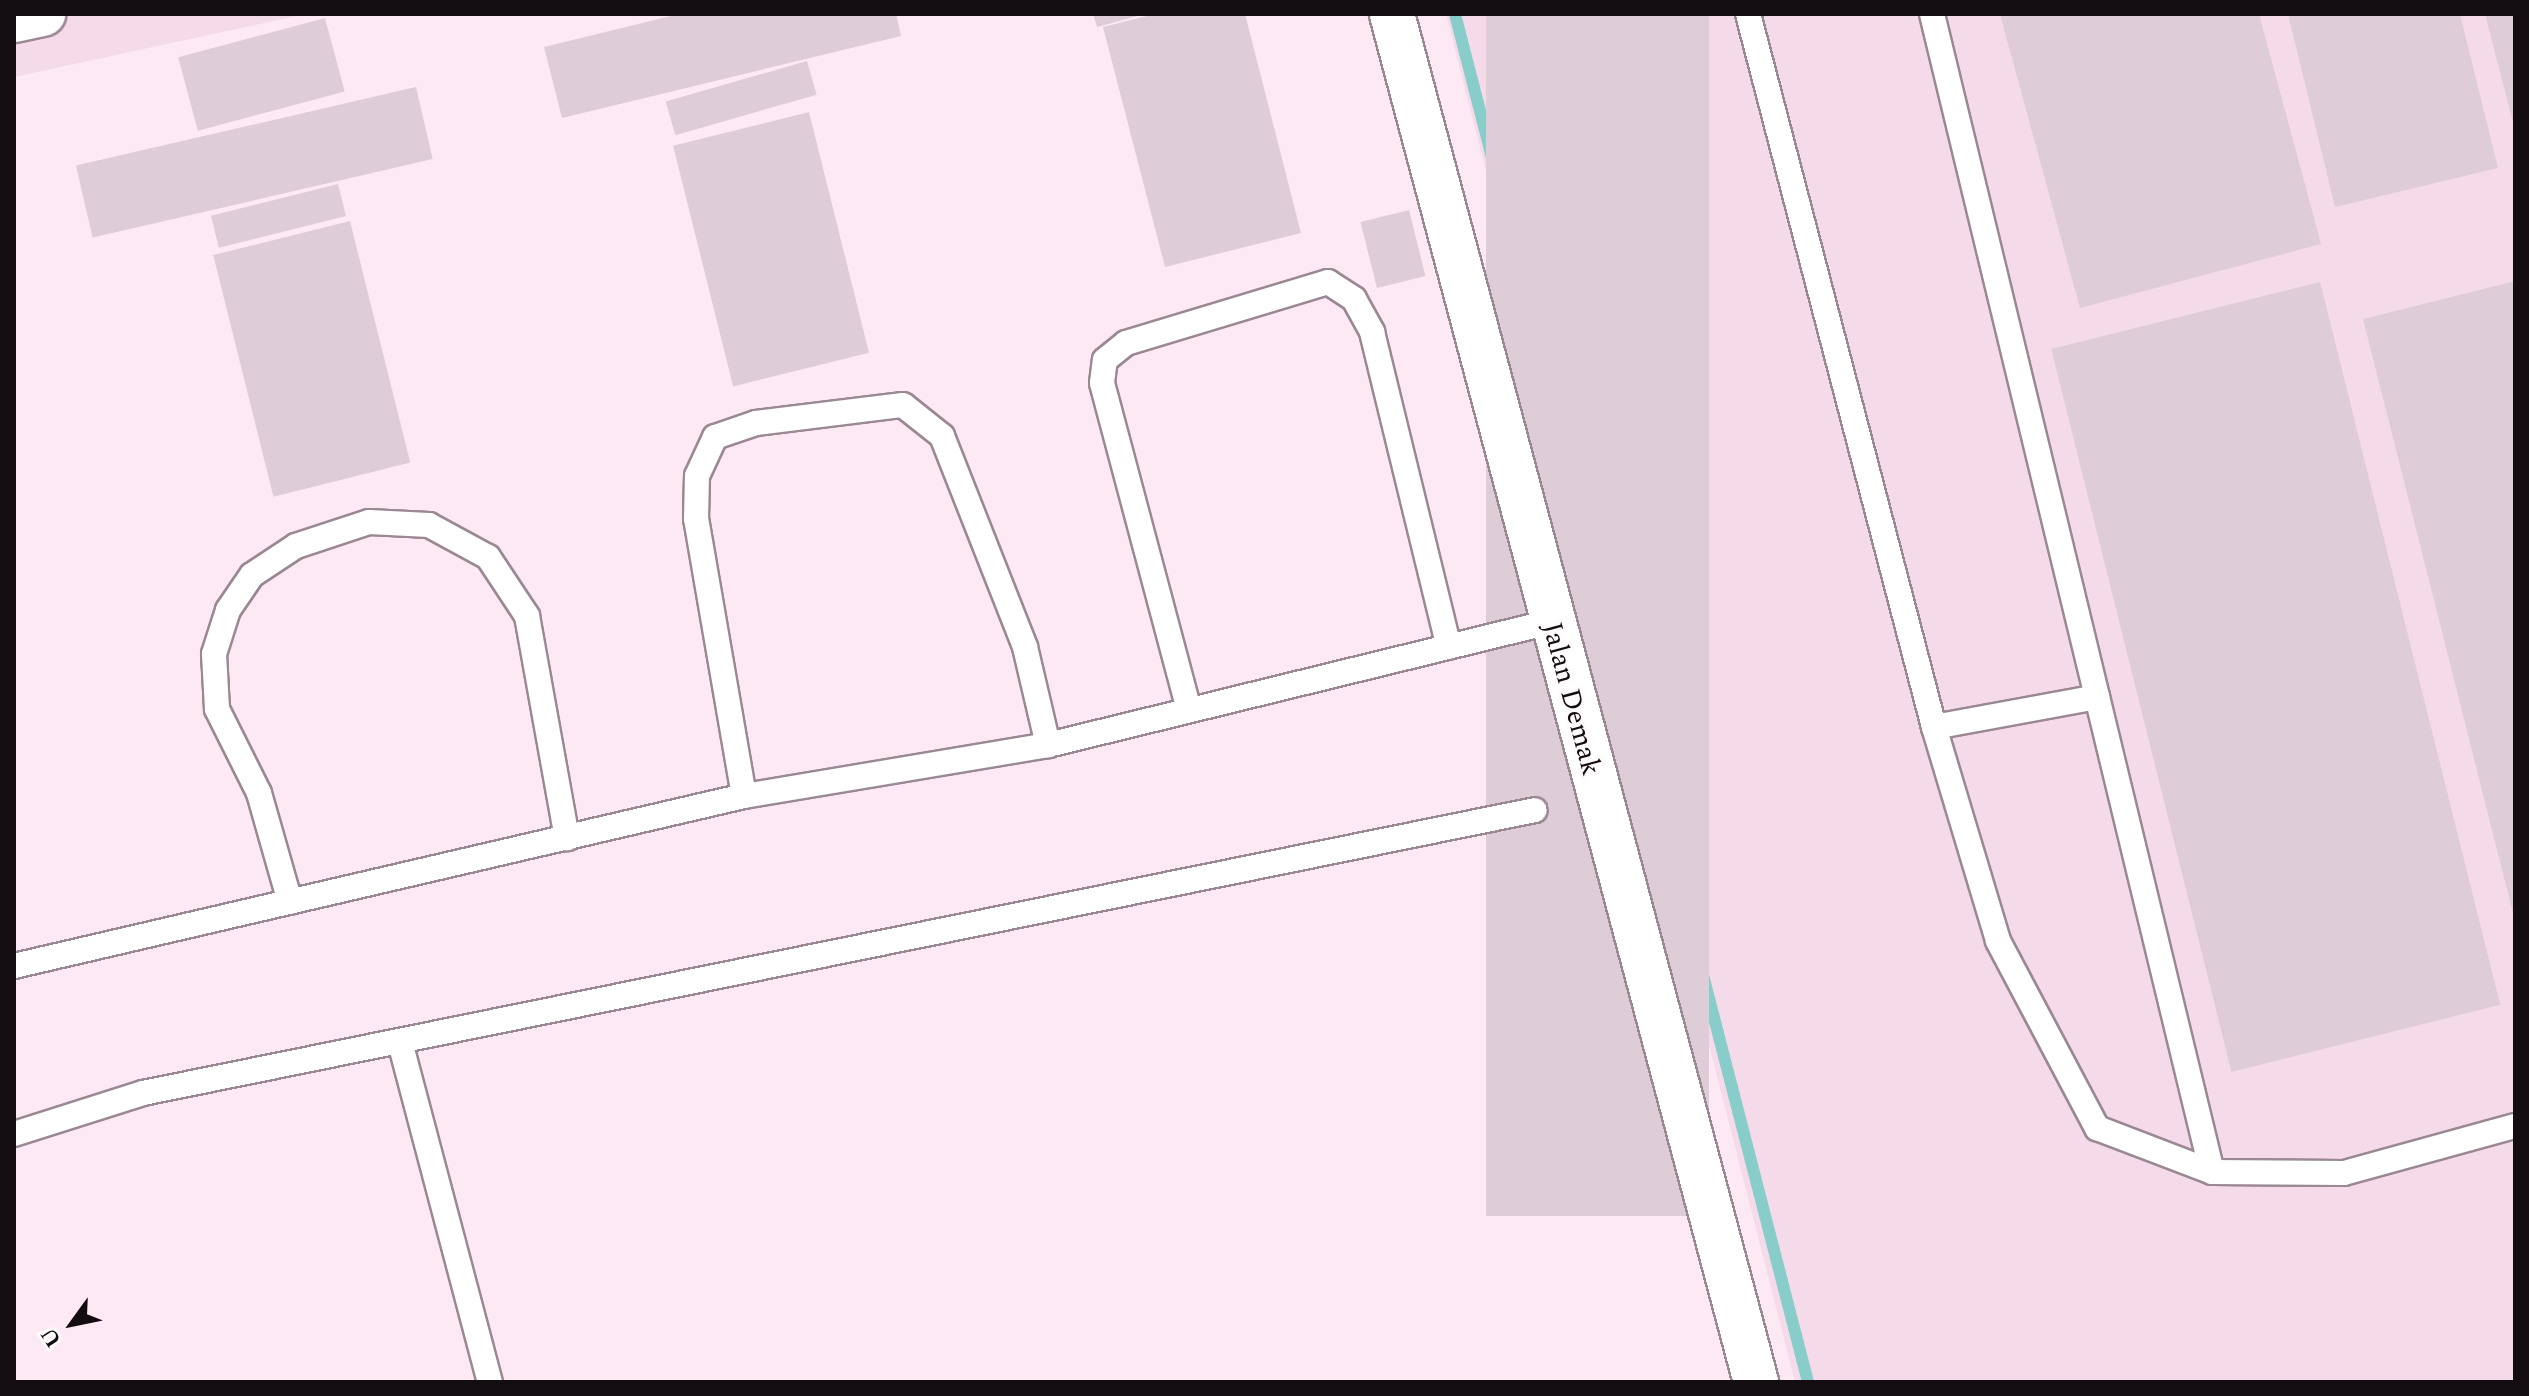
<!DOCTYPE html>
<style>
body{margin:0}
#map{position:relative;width:2529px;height:1396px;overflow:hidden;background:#fce9f4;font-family:Spectral,serif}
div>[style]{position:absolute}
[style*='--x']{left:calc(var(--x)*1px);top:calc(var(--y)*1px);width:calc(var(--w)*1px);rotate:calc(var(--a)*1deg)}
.built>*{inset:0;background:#f5dae9}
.stream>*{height:12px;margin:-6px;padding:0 6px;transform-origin:6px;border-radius:6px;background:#88cdc9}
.building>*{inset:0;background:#deccd6;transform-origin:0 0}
.roads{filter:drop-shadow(2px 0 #9a8892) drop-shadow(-2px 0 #9a8892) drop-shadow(0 2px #9a8892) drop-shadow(0 -2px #9a8892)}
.lane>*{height:24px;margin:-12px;padding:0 12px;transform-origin:12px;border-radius:12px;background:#fff}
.secondary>*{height:44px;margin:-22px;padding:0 22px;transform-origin:22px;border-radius:22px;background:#fff}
span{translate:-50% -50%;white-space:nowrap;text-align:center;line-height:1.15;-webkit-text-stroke:6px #fffbfd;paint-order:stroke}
.street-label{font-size:28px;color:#130c10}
.frame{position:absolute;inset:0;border:16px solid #130c10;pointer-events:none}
.north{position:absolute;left:32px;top:1284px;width:80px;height:80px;-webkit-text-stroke:6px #fffbfd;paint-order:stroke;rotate:237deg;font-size:22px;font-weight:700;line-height:32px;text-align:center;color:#130c10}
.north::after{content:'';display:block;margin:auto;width:28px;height:36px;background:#130c10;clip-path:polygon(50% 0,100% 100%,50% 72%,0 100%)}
</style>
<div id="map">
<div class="built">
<div style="clip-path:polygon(14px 14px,306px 14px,14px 77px)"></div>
<div style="clip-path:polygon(1446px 14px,2515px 14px,2515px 1382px,1795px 1382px)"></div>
</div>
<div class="stream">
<div style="--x:1455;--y:14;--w:1413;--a:75.53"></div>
</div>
<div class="building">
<div style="clip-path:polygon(679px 14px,896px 14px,901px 36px,562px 118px,544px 47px)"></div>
<div style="clip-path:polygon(1093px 14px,1141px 14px,1141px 15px,1097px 27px)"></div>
<div style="clip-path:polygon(1155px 14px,1245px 14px,1301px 233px,1165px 267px,1103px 27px)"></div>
<div style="left:1486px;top:14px;width:223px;height:1202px"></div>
<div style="clip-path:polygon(2000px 14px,2259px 14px,2321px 244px,2080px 308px)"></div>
<div style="clip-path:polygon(2288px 14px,2460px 14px,2498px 168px,2335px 207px)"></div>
<div style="clip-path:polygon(2485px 14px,2515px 14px,2515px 126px,2514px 126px)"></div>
<div style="left:325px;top:18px;width:76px;height:152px;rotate:75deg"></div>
<div style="left:807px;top:61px;width:35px;height:147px;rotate:74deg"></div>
<div style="left:416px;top:87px;width:74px;height:349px;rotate:77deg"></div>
<div style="left:809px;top:112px;width:248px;height:140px;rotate:76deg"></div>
<div style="left:338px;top:184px;width:33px;height:131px;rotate:76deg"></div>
<div style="left:1409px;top:210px;width:68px;height:50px;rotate:76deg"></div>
<div style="left:350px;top:221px;width:249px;height:141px;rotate:76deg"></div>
<div style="clip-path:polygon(2515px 281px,2515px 917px,2514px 917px,2363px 319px)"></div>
<div style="left:2320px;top:282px;width:745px;height:277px;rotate:76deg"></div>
</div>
<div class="roads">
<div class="lane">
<div style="--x:1748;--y:14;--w:737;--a:75.38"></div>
<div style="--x:1934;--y:727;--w:223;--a:73.3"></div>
<div style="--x:1998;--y:941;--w:212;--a:62.1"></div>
<div style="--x:2097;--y:1128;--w:123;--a:20.9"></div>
<div style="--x:1932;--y:14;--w:1191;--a:76.41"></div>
<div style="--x:2212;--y:1172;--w:132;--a:0.4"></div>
<div style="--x:2344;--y:1173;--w:177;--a:-15.4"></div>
<div style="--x:1189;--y:710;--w:338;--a:-104.9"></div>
<div style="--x:1102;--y:383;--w:23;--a:-83"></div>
<div style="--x:1105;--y:360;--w:27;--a:-39"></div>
<div style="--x:1126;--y:343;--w:211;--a:-16.8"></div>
<div style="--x:1328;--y:282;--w:31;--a:33"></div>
<div style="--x:1354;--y:299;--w:38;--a:61"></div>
<div style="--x:1372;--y:332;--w:324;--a:76.3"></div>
<div style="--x:1934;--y:727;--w:166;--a:-10.4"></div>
<div style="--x:744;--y:796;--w:281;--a:-99.8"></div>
<div style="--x:696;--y:519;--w:43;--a:-88.7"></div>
<div style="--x:697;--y:476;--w:43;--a:-65.2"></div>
<div style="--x:715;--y:437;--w:43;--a:-18.9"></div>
<div style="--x:756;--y:423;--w:148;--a:-7"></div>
<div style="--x:903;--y:405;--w:50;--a:38.5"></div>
<div style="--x:942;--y:436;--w:227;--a:68.5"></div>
<div style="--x:1025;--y:647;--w:101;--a:76.8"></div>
<div style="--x:290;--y:902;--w:113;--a:-105.9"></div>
<div style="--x:259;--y:793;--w:94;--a:-116.6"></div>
<div style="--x:217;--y:709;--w:55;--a:-93.1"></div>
<div style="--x:214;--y:654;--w:46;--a:-72.3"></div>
<div style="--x:228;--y:610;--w:42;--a:-55.6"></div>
<div style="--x:252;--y:575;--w:53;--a:-33.4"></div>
<div style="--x:296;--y:546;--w:77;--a:-18.2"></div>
<div style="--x:369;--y:522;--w:60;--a:2.9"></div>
<div style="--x:429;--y:525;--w:67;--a:28.5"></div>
<div style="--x:488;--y:557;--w:71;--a:56.5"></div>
<div style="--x:527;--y:616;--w:226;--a:79.8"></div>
<div style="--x:14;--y:966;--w:750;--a:-13.11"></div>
<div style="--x:744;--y:796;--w:308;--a:-9.5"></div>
<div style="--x:1048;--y:745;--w:517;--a:-13.77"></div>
<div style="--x:400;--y:1042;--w:352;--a:75.2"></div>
<div style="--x:14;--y:1134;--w:135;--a:-17.6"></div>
<div style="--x:143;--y:1093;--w:1420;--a:-11.49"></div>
</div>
<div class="secondary">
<div style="--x:1392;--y:14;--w:1416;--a:75.1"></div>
<div style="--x:14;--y:20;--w:30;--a:-12"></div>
</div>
</div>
<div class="street-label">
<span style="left:1571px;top:699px;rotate:75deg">Jalan Demak</span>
</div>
<div class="frame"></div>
<div class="north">U</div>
</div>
